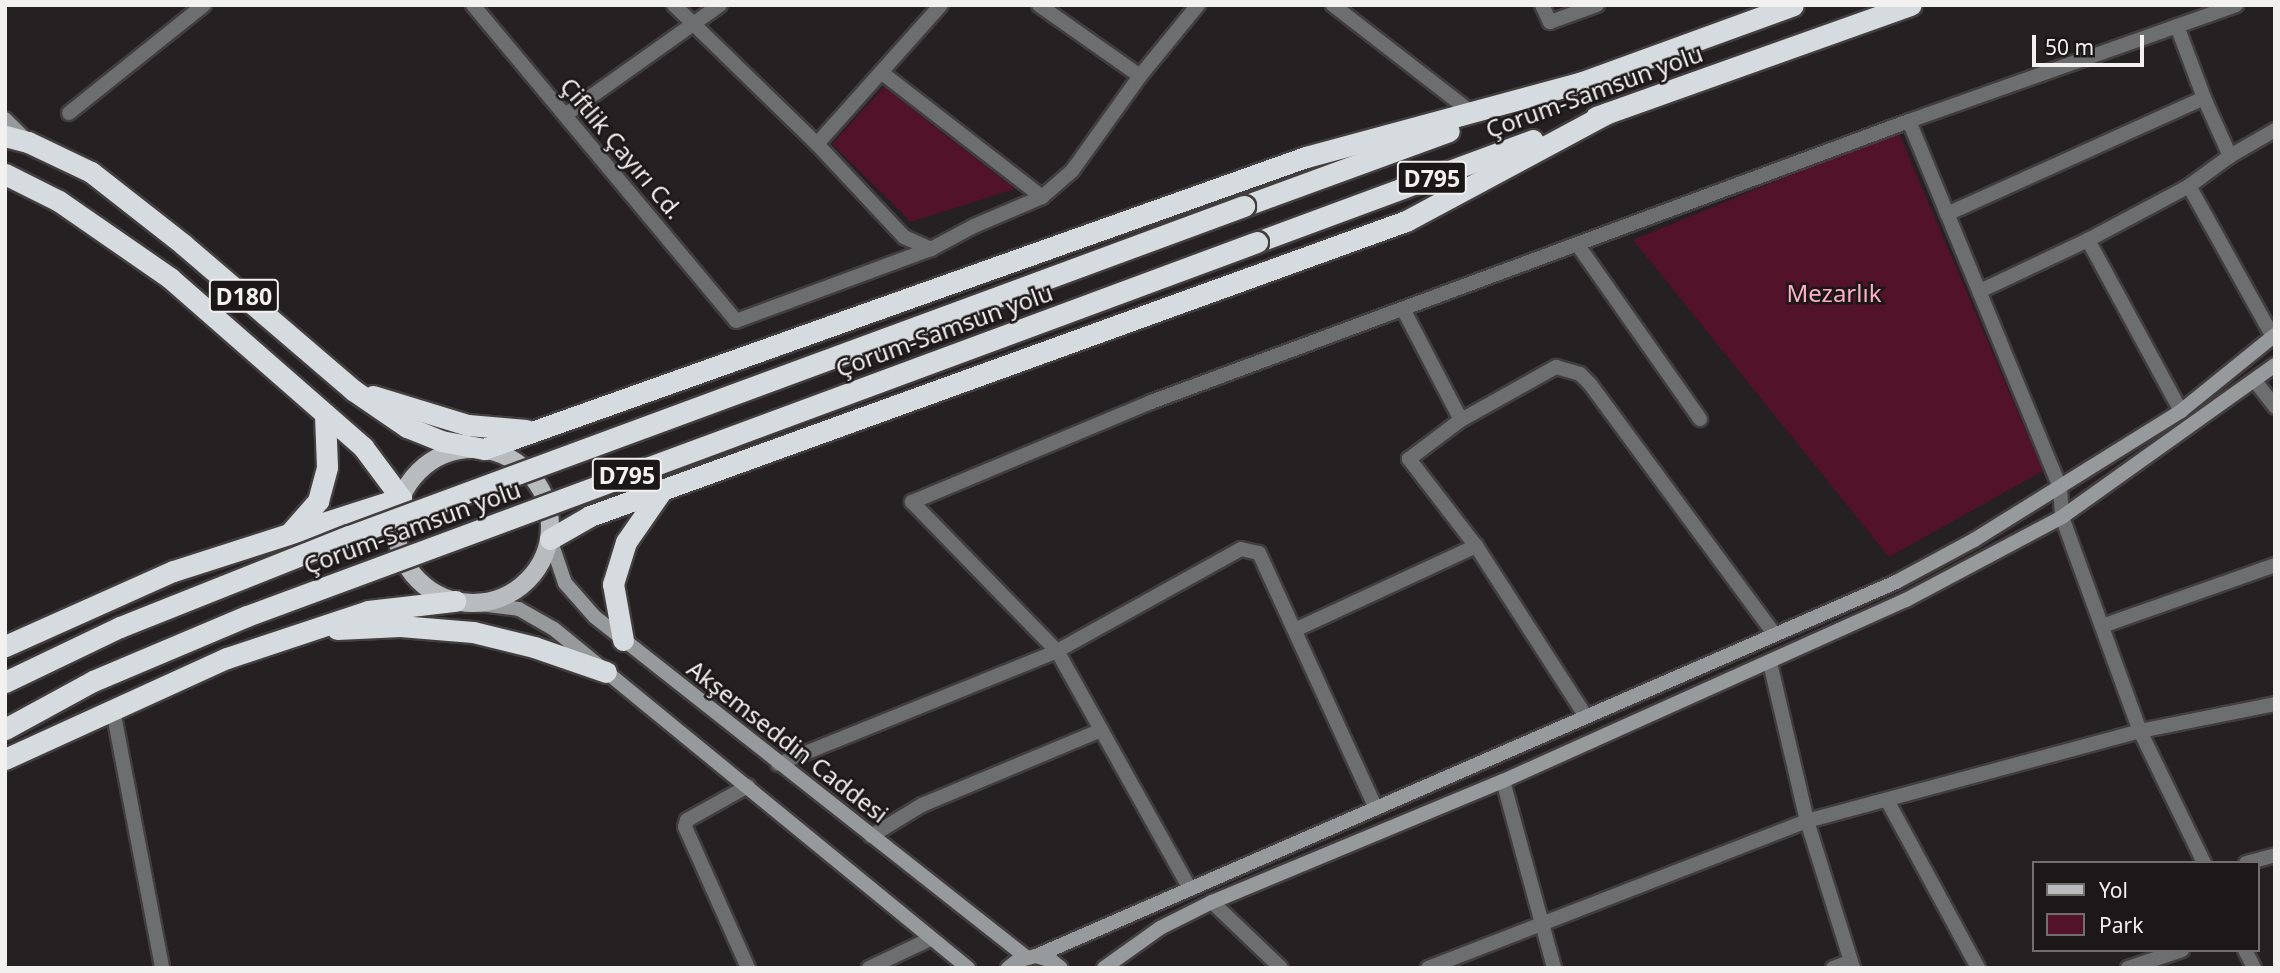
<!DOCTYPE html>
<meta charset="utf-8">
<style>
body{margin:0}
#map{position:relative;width:2280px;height:973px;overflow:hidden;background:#252021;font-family:"Noto Sans",sans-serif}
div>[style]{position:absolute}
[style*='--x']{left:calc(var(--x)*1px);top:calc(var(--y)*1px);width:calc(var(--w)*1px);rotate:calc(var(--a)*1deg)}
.green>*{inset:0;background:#521229}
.roads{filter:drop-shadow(2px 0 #423d3e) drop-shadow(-2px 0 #423d3e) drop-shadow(0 2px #423d3e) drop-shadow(0 -2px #423d3e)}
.street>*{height:14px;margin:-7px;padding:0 7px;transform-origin:7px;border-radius:7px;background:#6c6e70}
.secondary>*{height:14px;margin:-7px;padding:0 7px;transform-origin:7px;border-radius:7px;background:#979a9c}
.primary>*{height:18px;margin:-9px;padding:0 9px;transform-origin:9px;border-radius:9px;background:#b8bcbf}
.primary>.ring{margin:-9px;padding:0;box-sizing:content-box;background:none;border:18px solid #b8bcbf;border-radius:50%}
.highway>*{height:21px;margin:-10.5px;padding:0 10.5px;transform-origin:10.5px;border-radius:10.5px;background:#d6dbdf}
.bridges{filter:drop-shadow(2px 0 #423d3e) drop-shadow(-2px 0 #423d3e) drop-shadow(0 2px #423d3e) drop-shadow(0 -2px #423d3e)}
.highway-bridge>*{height:21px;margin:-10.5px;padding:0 10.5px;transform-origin:10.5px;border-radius:10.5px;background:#d6dbdf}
span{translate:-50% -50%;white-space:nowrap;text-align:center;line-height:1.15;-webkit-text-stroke:5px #1c1718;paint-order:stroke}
.shield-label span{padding:2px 5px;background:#1c1718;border:2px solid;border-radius:5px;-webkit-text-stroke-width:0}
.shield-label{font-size:23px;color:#f3f0f0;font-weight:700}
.street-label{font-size:24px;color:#f3f0f0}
.park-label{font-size:24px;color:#fcb0c2}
.frame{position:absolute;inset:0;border:7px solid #f3f0f0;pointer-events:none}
.legend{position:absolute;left:2032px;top:861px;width:228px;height:91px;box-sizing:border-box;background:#1c1718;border:2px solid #726e6e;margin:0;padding:9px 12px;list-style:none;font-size:21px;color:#f3f0f0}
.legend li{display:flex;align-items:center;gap:14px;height:35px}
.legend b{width:35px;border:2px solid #726e6e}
.scale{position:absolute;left:2032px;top:35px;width:112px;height:32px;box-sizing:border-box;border:4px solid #f3f0f0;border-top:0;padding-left:9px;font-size:21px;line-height:24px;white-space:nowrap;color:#f3f0f0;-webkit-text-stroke:5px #1c1718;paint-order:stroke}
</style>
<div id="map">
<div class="green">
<div style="clip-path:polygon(884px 87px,1015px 189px,911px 222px,832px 144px)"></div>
<div style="clip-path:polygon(1898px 131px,2043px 471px,1889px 557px,1633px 240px)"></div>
</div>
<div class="roads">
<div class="street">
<div style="--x:473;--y:5;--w:411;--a:50.2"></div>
<div style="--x:736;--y:321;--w:208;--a:-20.3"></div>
<div style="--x:931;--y:249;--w:49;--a:-28.1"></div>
<div style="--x:974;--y:226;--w:74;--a:-23.1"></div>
<div style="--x:1042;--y:197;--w:40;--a:-41"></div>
<div style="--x:1072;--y:171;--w:117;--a:-54.4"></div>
<div style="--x:674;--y:5;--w:199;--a:44.2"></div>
<div style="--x:817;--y:144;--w:127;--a:46.9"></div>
<div style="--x:904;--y:237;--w:30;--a:24"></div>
<div style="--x:1039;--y:5;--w:123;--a:35.1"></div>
<div style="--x:1140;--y:76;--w:92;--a:-50.8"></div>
<div style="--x:1333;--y:5;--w:175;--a:37.8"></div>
<div style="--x:1542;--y:5;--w:19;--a:65"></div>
<div style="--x:1550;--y:22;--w:50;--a:-19.9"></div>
<div style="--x:2177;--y:26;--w:77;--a:69.4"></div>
<div style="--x:2204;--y:98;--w:64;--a:65.9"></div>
<div style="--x:881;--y:72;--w:204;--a:37.8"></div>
<div style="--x:69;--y:113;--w:173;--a:-38.7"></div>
<div style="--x:565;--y:115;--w:190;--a:-35.4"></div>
<div style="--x:1909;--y:121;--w:396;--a:67.6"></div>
<div style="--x:2060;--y:487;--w:30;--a:86"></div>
<div style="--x:2062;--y:517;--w:228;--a:70"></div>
<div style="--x:2140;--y:731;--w:147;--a:64.1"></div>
<div style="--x:817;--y:144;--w:186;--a:-48.3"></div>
<div style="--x:2189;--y:186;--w:173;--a:60.9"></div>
<div style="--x:1947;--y:214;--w:282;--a:-24.3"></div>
<div style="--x:2088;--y:240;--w:195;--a:61.5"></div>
<div style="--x:1577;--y:244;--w:214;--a:54.9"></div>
<div style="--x:1980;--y:291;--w:119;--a:-25.3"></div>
<div style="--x:2088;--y:240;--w:115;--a:-28.1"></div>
<div style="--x:2189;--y:186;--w:51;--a:-36.2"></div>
<div style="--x:2230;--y:156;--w:52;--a:-30"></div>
<div style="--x:1403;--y:309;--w:125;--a:62.4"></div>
<div style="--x:2255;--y:381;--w:33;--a:52"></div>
<div style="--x:2102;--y:626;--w:183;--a:-19.4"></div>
<div style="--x:1295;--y:630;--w:200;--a:-24.9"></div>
<div style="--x:1770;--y:663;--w:162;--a:76.8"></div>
<div style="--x:1807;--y:821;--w:154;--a:72.6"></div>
<div style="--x:113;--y:710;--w:263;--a:79.2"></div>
<div style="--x:1585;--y:715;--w:201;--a:-122.8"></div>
<div style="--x:1476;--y:546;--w:110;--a:-127.6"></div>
<div style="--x:1409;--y:459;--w:65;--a:-36.9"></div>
<div style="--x:1461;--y:420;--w:109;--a:-29.2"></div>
<div style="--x:1556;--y:367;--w:25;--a:16"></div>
<div style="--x:1580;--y:374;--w:14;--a:45"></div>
<div style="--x:1590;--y:384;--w:310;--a:53.6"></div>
<div style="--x:778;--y:764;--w:301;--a:-22"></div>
<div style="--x:1057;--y:651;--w:210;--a:-29"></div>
<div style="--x:1241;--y:549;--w:18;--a:13"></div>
<div style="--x:1259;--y:553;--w:281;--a:65.4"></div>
<div style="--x:1503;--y:781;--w:194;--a:74.7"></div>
<div style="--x:748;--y:786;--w:70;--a:150.9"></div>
<div style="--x:687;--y:820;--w:7;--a:106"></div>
<div style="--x:685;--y:827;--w:154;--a:65.9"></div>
<div style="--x:1888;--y:802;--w:189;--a:61.5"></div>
<div style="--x:871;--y:836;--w:60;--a:-31.3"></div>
<div style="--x:922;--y:805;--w:194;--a:-22.7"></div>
<div style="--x:2246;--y:863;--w:30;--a:-15"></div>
<div style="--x:1189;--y:887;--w:270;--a:-119.2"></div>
<div style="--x:1057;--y:651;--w:208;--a:-134.2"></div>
<div style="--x:912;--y:502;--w:259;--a:-22.7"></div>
<div style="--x:1151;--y:402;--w:808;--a:-20.34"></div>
<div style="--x:1909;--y:121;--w:347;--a:-19.5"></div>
<div style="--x:1212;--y:902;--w:95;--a:43.7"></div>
<div style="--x:2245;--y:950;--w:20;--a:63"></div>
<div style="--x:869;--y:968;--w:68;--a:-25.4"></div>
<div style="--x:1428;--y:968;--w:407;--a:-21.2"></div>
<div style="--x:1807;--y:821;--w:345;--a:-15.1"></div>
<div style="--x:2140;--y:731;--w:138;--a:-11.3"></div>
<div style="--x:1833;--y:968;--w:19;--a:-21"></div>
<div style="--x:2128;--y:968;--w:57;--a:-18.4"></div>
</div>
<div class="secondary">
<div style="--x:5;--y:119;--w:28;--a:45"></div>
<div style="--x:550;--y:539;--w:46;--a:71.2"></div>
<div style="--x:565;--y:583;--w:45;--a:48.6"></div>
<div style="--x:595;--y:617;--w:549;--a:38.27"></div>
<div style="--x:455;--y:601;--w:64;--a:7.1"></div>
<div style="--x:519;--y:609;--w:40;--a:29.7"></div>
<div style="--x:554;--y:629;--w:535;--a:39.31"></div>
<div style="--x:1036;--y:956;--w:938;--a:-23.5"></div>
<div style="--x:1896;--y:582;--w:89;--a:-28.3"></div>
<div style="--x:1974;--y:540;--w:244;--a:-31.9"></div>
<div style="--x:2181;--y:411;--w:121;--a:-39"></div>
<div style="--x:1008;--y:968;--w:11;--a:-38"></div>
<div style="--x:1017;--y:961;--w:20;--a:-15"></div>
<div style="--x:1036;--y:956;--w:17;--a:17"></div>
<div style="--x:1052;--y:961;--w:11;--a:38"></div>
<div style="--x:1104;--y:968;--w:69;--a:-35.5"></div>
<div style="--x:1160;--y:928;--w:58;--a:-26.6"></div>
<div style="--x:1212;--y:902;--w:315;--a:-22.6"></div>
<div style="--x:1503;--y:781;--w:442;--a:-24.2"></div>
<div style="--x:1906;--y:600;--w:177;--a:-28"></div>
<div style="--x:2062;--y:517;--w:262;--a:-35.5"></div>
</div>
<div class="primary">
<div class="ring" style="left:396px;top:449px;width:136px;height:136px"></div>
</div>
<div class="highway">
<div style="--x:1571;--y:86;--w:236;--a:-20"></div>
<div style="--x:1596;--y:117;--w:334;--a:-19.6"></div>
<div style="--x:5;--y:136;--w:24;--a:15"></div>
<div style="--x:28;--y:142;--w:70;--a:25.5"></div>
<div style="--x:91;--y:172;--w:118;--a:38.1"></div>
<div style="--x:184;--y:245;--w:223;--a:40.6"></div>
<div style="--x:353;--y:390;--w:65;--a:34.4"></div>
<div style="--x:407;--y:427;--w:37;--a:22"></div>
<div style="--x:441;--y:441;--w:44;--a:10.5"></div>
<div style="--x:484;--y:449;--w:872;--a:-19.56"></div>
<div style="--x:1306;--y:157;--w:286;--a:-15.2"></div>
<div style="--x:5;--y:174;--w:60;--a:26.6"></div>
<div style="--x:59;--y:201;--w:135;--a:34.7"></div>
<div style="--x:170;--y:278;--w:257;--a:41.2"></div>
<div style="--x:363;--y:447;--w:64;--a:53.3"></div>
<div style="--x:401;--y:498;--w:239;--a:162.2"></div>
<div style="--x:173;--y:571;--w:184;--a:155.9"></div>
<div style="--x:1244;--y:206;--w:218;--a:-20.1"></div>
<div style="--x:1257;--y:242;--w:294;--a:-20.3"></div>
<div style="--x:373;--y:396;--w:99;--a:17"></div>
<div style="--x:468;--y:425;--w:58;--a:4.9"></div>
<div style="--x:290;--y:533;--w:43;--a:-48.8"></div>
<div style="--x:318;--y:501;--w:35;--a:-75"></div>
<div style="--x:327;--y:467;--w:53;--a:-92.2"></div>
<div style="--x:550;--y:539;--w:46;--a:-29.9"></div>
<div style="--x:590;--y:516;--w:868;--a:-19.88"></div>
<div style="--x:1406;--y:221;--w:228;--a:-28.2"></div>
<div style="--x:337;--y:629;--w:63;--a:-2.7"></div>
<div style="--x:400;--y:626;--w:73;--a:4.7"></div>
<div style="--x:473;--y:632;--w:63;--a:13.8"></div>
<div style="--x:534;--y:647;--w:76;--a:19.1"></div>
<div style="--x:623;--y:640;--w:57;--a:-100.1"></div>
<div style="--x:613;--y:584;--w:44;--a:-72.8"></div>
<div style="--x:626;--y:542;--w:63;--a:-55.3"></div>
<div style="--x:5;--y:759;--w:244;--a:-24.5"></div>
<div style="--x:227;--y:658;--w:149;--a:-18.4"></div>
<div style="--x:368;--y:611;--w:88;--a:-6.6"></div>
</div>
</div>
<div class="bridges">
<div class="highway-bridge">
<div style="--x:5;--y:682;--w:127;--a:-25.6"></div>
<div style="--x:120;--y:627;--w:246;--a:-21.7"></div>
<div style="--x:349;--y:536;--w:954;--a:-20.24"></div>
<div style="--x:5;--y:729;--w:100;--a:-28.6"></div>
<div style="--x:93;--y:681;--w:167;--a:-22.9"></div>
<div style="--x:247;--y:616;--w:1077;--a:-20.32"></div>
</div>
</div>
<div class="shield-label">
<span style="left:1432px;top:178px">D795</span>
<span style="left:244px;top:296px">D180</span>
<span style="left:627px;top:475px">D795</span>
</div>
<div class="street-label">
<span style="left:1594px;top:91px;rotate:-20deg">Çorum-Samsun yolu</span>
<span style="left:622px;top:148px;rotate:50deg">Çiftlik Çayırı Cd.</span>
<span style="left:944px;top:330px;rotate:-20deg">Çorum-Samsun yolu</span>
<span style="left:412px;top:527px;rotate:-20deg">Çorum-Samsun yolu</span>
<span style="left:788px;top:741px;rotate:38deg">Akşemseddin Caddesi</span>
</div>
<div class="park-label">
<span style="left:1834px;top:293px">Mezarlık</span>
</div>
<div class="frame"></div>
<ul class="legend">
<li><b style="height:9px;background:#b8bcbf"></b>Yol</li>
<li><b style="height:19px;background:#521229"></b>Park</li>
</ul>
<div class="scale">50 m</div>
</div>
